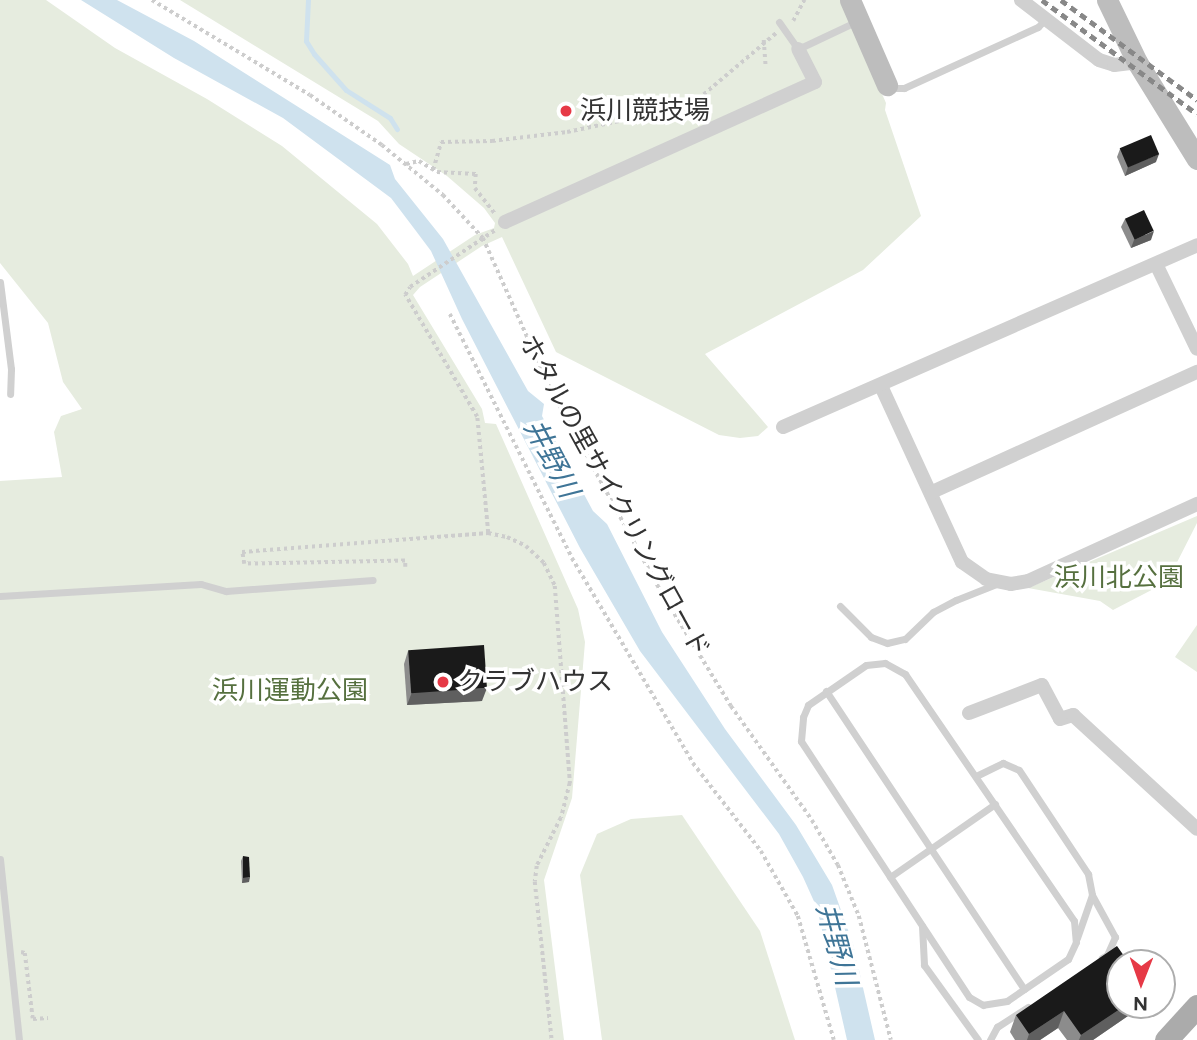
<!DOCTYPE html>
<meta charset="utf-8">
<style>
body{margin:0}
#map{position:relative;width:1197px;height:1040px;overflow:hidden;background:#fff;font-family:Figtree,"Noto Sans JP",sans-serif}
div>[style]{position:absolute}
[style*='--x']{left:calc(var(--x)*1px);top:calc(var(--y)*1px);width:calc(var(--w)*1px);rotate:calc(var(--a)*1deg)}
.green>*{inset:0;background:#e6ecdf}
.water>*{inset:0;background:#cfe2ee}
.stream>*{height:5px;margin:-2.5px;padding:0 2.5px;transform-origin:2.5px;border-radius:2.5px;background:#cfe2ee}
.path>*{height:3.5px;margin-top:-1.75px;transform-origin:0;background:repeating-linear-gradient(90deg,#cdcdcd 0 3.5px,transparent 0 7px)}
.lane>*{height:7px;margin:-3.5px;padding:0 3.5px;transform-origin:3.5px;border-radius:3.5px;background:#d0d0d0}
.street>*{height:14px;margin:-7px;padding:0 7px;transform-origin:7px;border-radius:7px;background:#d0d0d0}
.secondary>*{height:21px;margin:-10.5px;padding:0 10.5px;transform-origin:10.5px;border-radius:10.5px;background:#bdbdbd}
.primary>*{height:23px;margin:-11.5px;padding:0 11.5px;transform-origin:11.5px;border-radius:11.5px;background:#ababab}
.rail>*{height:5px;margin-top:-2.5px;transform-origin:0;background:repeating-linear-gradient(90deg,#888 0 7px,transparent 0 12px)}
.wall>*{inset:0;background:#8c8c8c}
.shaded-wall>*{inset:0;background:#5f5f5f}
.building>*{inset:0;background:#1a1a1a;transform-origin:0 0}
.dots>*{width:19px;height:19px;translate:-50% -50%;box-sizing:border-box;border:4px solid #fff;border-radius:50%}
span{translate:-50% -50%;white-space:nowrap;text-align:center;line-height:1.15;-webkit-text-stroke:7px #fff;paint-order:stroke}
.poi-label{font-size:26px;color:#333}
.left{translate:0 -50%;text-align:left}
.street-label{font-size:26px;color:#333}
.park-label{font-size:26px;color:#56703f}
.water-label{font-size:28px;color:#3f7597;font-style:italic}
.north{position:absolute;left:1106px;top:949px;width:70px;height:70px;box-sizing:border-box;background:#fff;border:2px solid #adadad;border-radius:50%;rotate:181deg;font-size:19px;font-weight:700;line-height:28px;text-align:center;color:#333}
.north::after{content:'';display:block;margin:auto;width:24px;height:32px;background:#e63946;clip-path:polygon(50% 0,100% 100%,50% 72%,0 100%)}
</style>
<div id="map">
<div class="green">
<div style="clip-path:polygon(0 0,46px 0,115px 48px,207px 99px,282px 146px,377px 224px,408px 264px,413px 276px,475px 235px,494px 228px,495px 223px,484px 208px,447px 176px,399px 144px,378px 121px,180px 0,841px 0,886px 103px,885px 110px,921px 216px,863px 270px,705px 354px,768px 427px,758px 436px,740px 438px,719px 435px,556px 352px,502px 237px,482px 246px,420px 287px,413px 295px,482px 409px,485px 423px,496px 424px,578px 609px,585px 642px,572px 798px,544px 880px,564px 1040px,0 1040px,0 481px,62px 477px,54px 432px,61px 416px,82px 409px,63px 382px,48px 323px,0 263px)"></div>
<div style="clip-path:polygon(1197px 516px,1197px 523px,1167px 582px,1113px 610px,1100px 601px,1028px 588px)"></div>
<div style="clip-path:polygon(1197px 625px,1197px 672px,1175px 657px)"></div>
<div style="clip-path:polygon(682px 815px,760px 931px,795px 1040px,602px 1040px,580px 875px,597px 834px,631px 819px)"></div>
</div>
<div class="water">
<div style="clip-path:polygon(81px 0,117px 0,194px 41px,390px 165px,395px 179px,443px 239px,528px 391px,544px 404px,542px 416px,593px 511px,607px 524px,662px 632px,725px 729px,796px 825px,832px 885px,853px 944px,875px 1040px,847px 1040px,817px 908px,803px 877px,779px 834px,640px 651px,580px 548px,462px 319px,431px 251px,416px 231px,391px 198px,283px 118px,174px 58px)"></div>
</div>
<div class="stream">
<div style="--x:308;--y:0;--w:41;--a:92.8"></div>
<div style="--x:306;--y:41;--w:15;--a:58"></div>
<div style="--x:314;--y:54;--w:48;--a:48.4"></div>
<div style="--x:346;--y:90;--w:52;--a:32.5"></div>
<div style="--x:390;--y:118;--w:13;--a:58"></div>
</div>
<div class="path">
<div style="--x:152;--y:0;--w:184;--a:31"></div>
<div style="--x:310;--y:95;--w:88;--a:34.8"></div>
<div style="--x:382;--y:145;--w:79;--a:39.3"></div>
<div style="--x:443;--y:195;--w:59;--a:47.1"></div>
<div style="--x:483;--y:238;--w:164;--a:65.9"></div>
<div style="--x:550;--y:388;--w:230;--a:61.4"></div>
<div style="--x:660;--y:590;--w:136;--a:58.5"></div>
<div style="--x:731;--y:706;--w:140;--a:54.6"></div>
<div style="--x:812;--y:820;--w:52;--a:60"></div>
<div style="--x:838;--y:865;--w:55;--a:67.6"></div>
<div style="--x:859;--y:916;--w:128;--a:75.5"></div>
<div style="--x:793;--y:21;--w:24;--a:-62"></div>
<div style="--x:764;--y:40;--w:26;--a:86"></div>
<div style="--x:406;--y:164;--w:13;--a:-13"></div>
<div style="--x:419;--y:161;--w:21;--a:31"></div>
<div style="--x:437;--y:172;--w:39;--a:3"></div>
<div style="--x:476;--y:174;--w:14;--a:94"></div>
<div style="--x:475;--y:188;--w:33;--a:52"></div>
<div style="--x:433;--y:170;--w:29;--a:-74"></div>
<div style="--x:441;--y:142;--w:51;--a:-1.1"></div>
<div style="--x:492;--y:141;--w:76;--a:-6.8"></div>
<div style="--x:567;--y:132;--w:92;--a:-11.9"></div>
<div style="--x:657;--y:113;--w:43;--a:-18.9"></div>
<div style="--x:698;--y:99;--w:102;--a:-40.2"></div>
<div style="--x:450;--y:314;--w:273;--a:63.4"></div>
<div style="--x:572;--y:558;--w:238;--a:59.4"></div>
<div style="--x:693;--y:763;--w:111;--a:52.3"></div>
<div style="--x:761;--y:851;--w:75;--a:60.4"></div>
<div style="--x:798;--y:916;--w:129;--a:73.8"></div>
<div style="--x:488;--y:533;--w:117;--a:-95.4"></div>
<div style="--x:477;--y:417;--w:142;--a:-120.5"></div>
<div style="--x:405;--y:295;--w:9;--a:-58"></div>
<div style="--x:410;--y:287;--w:102;--a:-33.8"></div>
<div style="--x:405;--y:567;--w:6;--a:-90"></div>
<div style="--x:405;--y:561;--w:161;--a:178.9"></div>
<div style="--x:244;--y:564;--w:12;--a:-99"></div>
<div style="--x:242;--y:552;--w:247;--a:-4.4"></div>
<div style="--x:488;--y:533;--w:19;--a:12"></div>
<div style="--x:507;--y:537;--w:21;--a:25"></div>
<div style="--x:526;--y:546;--w:25;--a:43"></div>
<div style="--x:544;--y:563;--w:25;--a:64"></div>
<div style="--x:555;--y:586;--w:198;--a:85.6"></div>
<div style="--x:570;--y:783;--w:36;--a:104"></div>
<div style="--x:561;--y:818;--w:54;--a:116.6"></div>
<div style="--x:537;--y:866;--w:16;--a:97"></div>
<div style="--x:535;--y:882;--w:159;--a:83.9"></div>
<div style="--x:21;--y:952;--w:4;--a:14"></div>
<div style="--x:25;--y:953;--w:66;--a:83.1"></div>
<div style="--x:33;--y:1019;--w:15;--a:-4"></div>
</div>
<div class="lane">
<div style="--x:779;--y:22;--w:33;--a:55"></div>
<div style="--x:798;--y:49;--w:63;--a:-25.3"></div>
<div style="--x:890;--y:88;--w:14;--a:0"></div>
<div style="--x:904;--y:88;--w:147;--a:-24.5"></div>
<div style="--x:1038;--y:27;--w:12;--a:-48"></div>
<div style="--x:0;--y:282;--w:88;--a:82.8"></div>
<div style="--x:11;--y:369;--w:25;--a:92"></div>
<div style="--x:0;--y:596;--w:201;--a:-3.4"></div>
<div style="--x:201;--y:584;--w:26;--a:16"></div>
<div style="--x:226;--y:591;--w:147;--a:-4.3"></div>
<div style="--x:840;--y:606;--w:44;--a:45"></div>
<div style="--x:871;--y:637;--w:17;--a:21"></div>
<div style="--x:887;--y:643;--w:18;--a:-13"></div>
<div style="--x:905;--y:639;--w:39;--a:-44"></div>
<div style="--x:933;--y:612;--w:26;--a:-28"></div>
<div style="--x:956;--y:600;--w:46;--a:-21.6"></div>
<div style="--x:885;--y:663;--w:23;--a:29"></div>
<div style="--x:905;--y:674;--w:299;--a:55.6"></div>
<div style="--x:1074;--y:921;--w:21;--a:85"></div>
<div style="--x:1076;--y:942;--w:19;--a:115"></div>
<div style="--x:1068;--y:959;--w:74;--a:145.5"></div>
<div style="--x:1007;--y:1001;--w:24;--a:171"></div>
<div style="--x:983;--y:1005;--w:16;--a:-150"></div>
<div style="--x:969;--y:997;--w:306;--a:-123.3"></div>
<div style="--x:801;--y:741;--w:24;--a:-85"></div>
<div style="--x:803;--y:717;--w:13;--a:-67"></div>
<div style="--x:808;--y:705;--w:70;--a:-34.6"></div>
<div style="--x:866;--y:665;--w:19;--a:-6"></div>
<div style="--x:826;--y:691;--w:358;--a:56.4"></div>
<div style="--x:976;--y:776;--w:30;--a:-26"></div>
<div style="--x:1003;--y:763;--w:17;--a:24"></div>
<div style="--x:1019;--y:770;--w:125;--a:56.4"></div>
<div style="--x:1088;--y:874;--w:21;--a:79"></div>
<div style="--x:1092;--y:895;--w:46;--a:109.2"></div>
<div style="--x:0;--y:859;--w:182;--a:84"></div>
<div style="--x:890;--y:877;--w:128;--a:-34.8"></div>
<div style="--x:1092;--y:895;--w:48;--a:61.3"></div>
<div style="--x:1115;--y:937;--w:20;--a:114"></div>
<div style="--x:1107;--y:955;--w:6;--a:149"></div>
<div style="--x:922;--y:926;--w:39;--a:87"></div>
<div style="--x:924;--y:965;--w:92;--a:54.2"></div>
<div style="--x:990;--y:1040;--w:15;--a:-62"></div>
<div style="--x:997;--y:1027;--w:37;--a:-33"></div>
</div>
<div class="street">
<div style="--x:1021;--y:0;--w:98;--a:37.6"></div>
<div style="--x:1099;--y:60;--w:16;--a:18"></div>
<div style="--x:1114;--y:65;--w:23;--a:-7"></div>
<div style="--x:505;--y:222;--w:340;--a:-24.3"></div>
<div style="--x:815;--y:82;--w:37;--a:-117"></div>
<div style="--x:1156;--y:264;--w:94;--a:64.2"></div>
<div style="--x:881;--y:386;--w:194;--a:65.3"></div>
<div style="--x:962;--y:562;--w:29;--a:35"></div>
<div style="--x:986;--y:579;--w:25;--a:11"></div>
<div style="--x:1011;--y:584;--w:17;--a:-10"></div>
<div style="--x:1028;--y:581;--w:186;--a:-24.5"></div>
<div style="--x:783;--y:427;--w:452;--a:-23.7"></div>
<div style="--x:932;--y:492;--w:291;--a:-24.4"></div>
<div style="--x:969;--y:713;--w:78;--a:-21"></div>
<div style="--x:1042;--y:685;--w:38;--a:62"></div>
<div style="--x:1060;--y:719;--w:14;--a:-17"></div>
<div style="--x:1073;--y:715;--w:168;--a:42.6"></div>
</div>
<div class="secondary">
<div style="--x:850;--y:0;--w:93;--a:66.5"></div>
<div style="--x:1107;--y:0;--w:69;--a:64.2"></div>
<div style="--x:1137;--y:62;--w:114;--a:58.3"></div>
</div>
<div class="primary">
<div style="--x:1166;--y:1040;--w:46;--a:-47.6"></div>
</div>
<div class="rail">
<div style="--x:1042;--y:0;--w:192;--a:36.3"></div>
<div style="--x:1061;--y:0;--w:169;--a:36.3"></div>
</div>
<div class="wall">
<div style="clip-path:polygon(1120px 149px,1156px 162px,1125px 176px,1117px 157px)"></div>
<div style="clip-path:polygon(1125px 219px,1151px 240px,1131px 248px,1121px 227px)"></div>
<div style="clip-path:polygon(408px 651px,482px 701px,407px 705px,404px 664px)"></div>
<div style="clip-path:polygon(243px 856px,249px 882px,242px 883px,241px 861px)"></div>
<div style="clip-path:polygon(1120px 1005px,1142px 1005px,1141px 1007px,1093px 1040px,1067px 1040px,1058px 1028px,1040px 1040px,1015px 1040px,1010px 1032px,1016px 1015px)"></div>
</div>
<div class="shaded-wall">
<div style="clip-path:polygon(1159px 154px,1156px 162px,1125px 176px,1128px 167px)"></div>
<div style="clip-path:polygon(1154px 231px,1151px 240px,1131px 248px,1134px 240px)"></div>
<div style="clip-path:polygon(487px 688px,482px 701px,407px 705px,412px 692px)"></div>
<div style="clip-path:polygon(250px 877px,249px 882px,242px 883px,243px 878px)"></div>
<div style="clip-path:polygon(1126px 1005px,1142px 1005px,1141px 1007px,1093px 1040px,1079px 1040px,1081px 1035px)"></div>
<div style="clip-path:polygon(1064px 1011px,1058px 1028px,1040px 1040px,1027px 1040px,1029px 1034px)"></div>
</div>
<div class="building">
<div style="left:1151px;top:135px;width:21px;height:34px;rotate:67deg"></div>
<div style="left:1144px;top:210px;width:23px;height:21px;rotate:65deg"></div>
<div style="left:484px;top:645px;width:43px;height:76px;rotate:86deg"></div>
<div style="clip-path:polygon(243px 856px,249px 857px,250px 877px,243px 878px)"></div>
<div style="clip-path:polygon(1117px 946px,1129px 963px,1120px 963px,1120px 1005px,1126px 1005px,1081px 1035px,1064px 1011px,1029px 1034px,1016px 1015px)"></div>
</div>
<div class="dots">
<div style="left:566px;top:111px;background:#e63946"></div>
<div style="left:443px;top:682px;background:#e63946"></div>
</div>
<div class="poi-label">
<span class="left" style="left:580px;top:111px">浜川競技場</span>
<span class="left" style="left:457px;top:682px">クラブハウス</span>
</div>
<div class="street-label">
<span style="left:614px;top:496px;rotate:61deg">ホタルの里サイクリングロード</span>
</div>
<div class="park-label">
<span style="left:1119px;top:578px">浜川北公園</span>
<span style="left:290px;top:691px">浜川運動公園</span>
</div>
<div class="water-label">
<span style="left:552px;top:458px;rotate:62deg">井野川</span>
<span style="left:837px;top:944px;rotate:75deg">井野川</span>
</div>
<div class="north">N</div>
</div>
